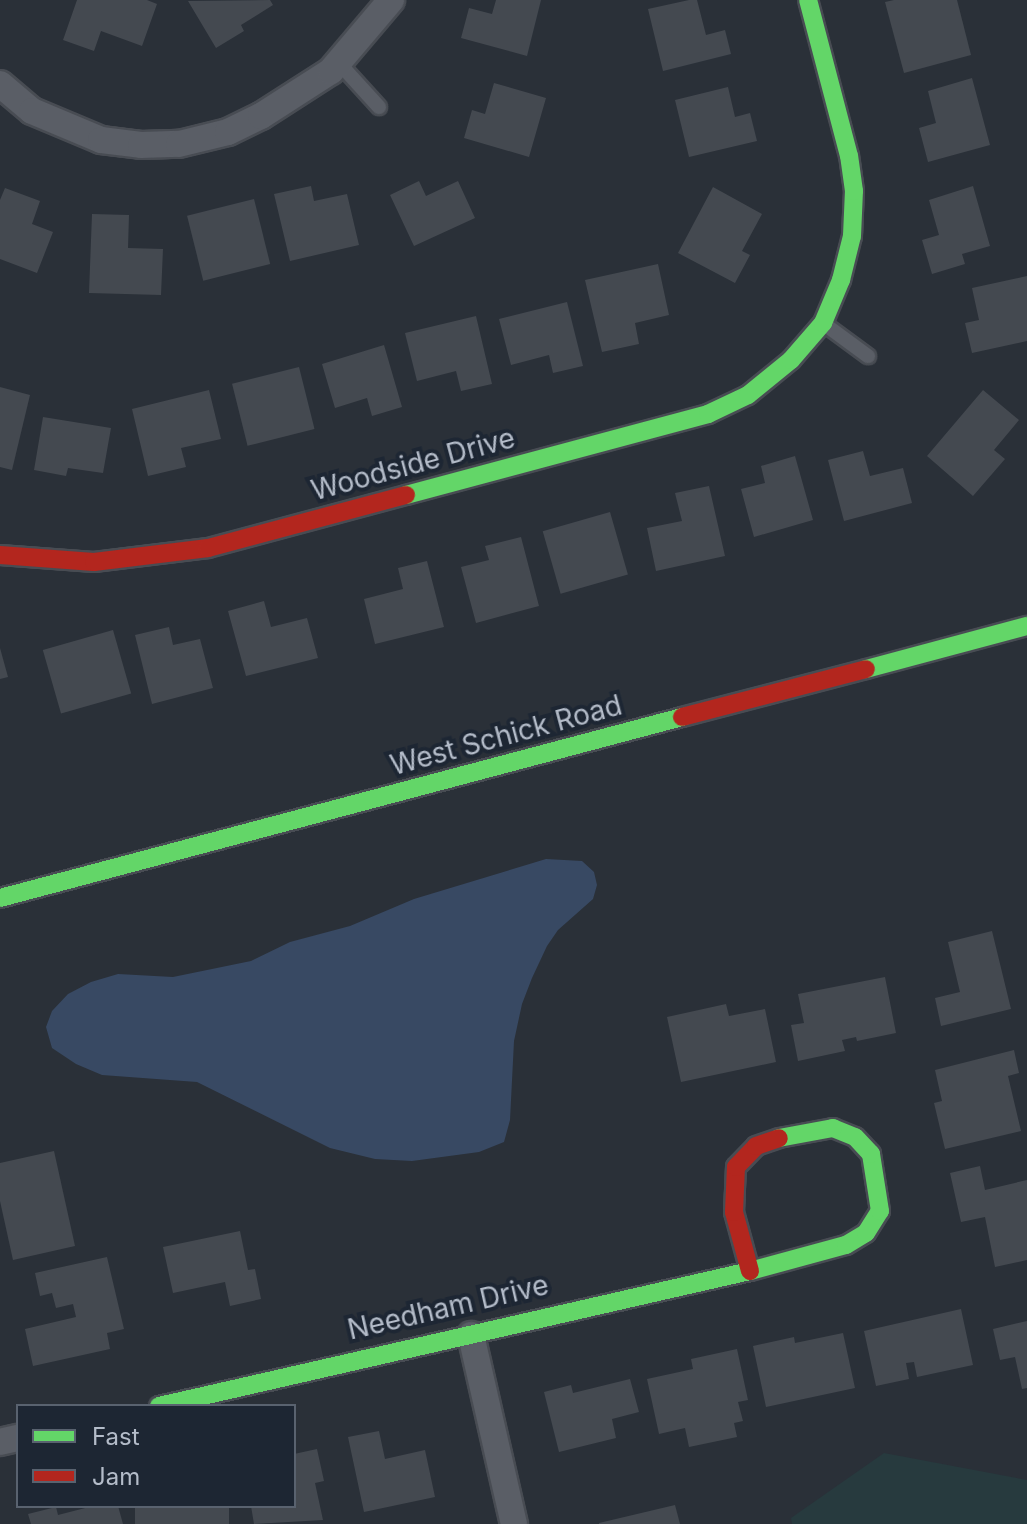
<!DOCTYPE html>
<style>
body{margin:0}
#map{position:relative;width:1027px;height:1524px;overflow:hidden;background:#2a3038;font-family:Inter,sans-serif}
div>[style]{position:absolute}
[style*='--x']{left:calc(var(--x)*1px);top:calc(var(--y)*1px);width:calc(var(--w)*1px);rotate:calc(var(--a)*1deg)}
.green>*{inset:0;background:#273a3e}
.water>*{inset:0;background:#384963}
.building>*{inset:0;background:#444950;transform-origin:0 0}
.roads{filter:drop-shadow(2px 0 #484c53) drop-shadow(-2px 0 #484c53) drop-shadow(0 2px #484c53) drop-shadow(0 -2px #484c53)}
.lane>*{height:14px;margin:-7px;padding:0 7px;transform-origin:7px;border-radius:7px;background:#5a5e66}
.street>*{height:26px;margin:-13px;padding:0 13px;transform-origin:13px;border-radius:13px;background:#5a5e66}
.fast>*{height:18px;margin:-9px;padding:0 9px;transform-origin:9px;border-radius:9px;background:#63d668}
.jam>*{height:18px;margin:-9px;padding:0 9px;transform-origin:9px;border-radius:9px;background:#b3261e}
span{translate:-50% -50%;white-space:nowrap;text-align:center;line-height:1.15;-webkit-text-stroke:8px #1d2633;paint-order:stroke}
.street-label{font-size:28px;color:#b4bcc9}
.legend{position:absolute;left:16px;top:1404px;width:280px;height:104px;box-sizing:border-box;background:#1d2633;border:2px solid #59626f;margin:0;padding:10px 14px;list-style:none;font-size:24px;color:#b4bcc9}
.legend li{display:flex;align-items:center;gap:16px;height:40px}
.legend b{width:40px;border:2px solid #59626f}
</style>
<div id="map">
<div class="green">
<div style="clip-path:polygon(884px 1453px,1027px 1480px,1027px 1524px,792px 1524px,791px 1518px)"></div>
</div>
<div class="water">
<div style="clip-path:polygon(546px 859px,582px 861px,594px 872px,597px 885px,593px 899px,558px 930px,547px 946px,532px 978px,522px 1004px,514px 1041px,510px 1120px,504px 1142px,479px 1152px,412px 1161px,375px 1159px,330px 1148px,197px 1082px,102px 1075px,76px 1064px,52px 1048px,46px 1027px,52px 1011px,68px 994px,91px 982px,118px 974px,173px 977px,251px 961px,290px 942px,350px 926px,414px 899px)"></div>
</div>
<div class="building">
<div style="clip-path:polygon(77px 0,147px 0,157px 4px,142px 46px,101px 31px,94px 51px,63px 40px)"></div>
<div style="clip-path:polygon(270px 0,273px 5px,241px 25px,244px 31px,216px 48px,188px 1px)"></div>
<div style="clip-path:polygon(496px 0,541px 0,527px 56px,461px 38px,469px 8px,492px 14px)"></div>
<div style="clip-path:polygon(689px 0,697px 0,706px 35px,725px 30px,731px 54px,663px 71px,648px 9px)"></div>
<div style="clip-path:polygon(894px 0,957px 0,971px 55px,904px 73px,885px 2px)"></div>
<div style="clip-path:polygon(972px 78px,990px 145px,928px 162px,919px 128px,936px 123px,928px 91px)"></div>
<div style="clip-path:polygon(494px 83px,546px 98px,529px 157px,464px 138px,472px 110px,485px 114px)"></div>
<div style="clip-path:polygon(728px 87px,735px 117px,750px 113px,757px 141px,689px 157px,675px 100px)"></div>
<div style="clip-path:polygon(419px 181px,426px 196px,458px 181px,475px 218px,414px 246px,390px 195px)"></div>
<div style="clip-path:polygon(311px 186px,314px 201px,347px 194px,359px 245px,290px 261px,274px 194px)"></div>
<div style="clip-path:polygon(973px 186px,990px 246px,962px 254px,965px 264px,932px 274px,922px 240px,939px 235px,929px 200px)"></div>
<div style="clip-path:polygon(713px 187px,762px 214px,742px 251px,750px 255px,735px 283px,678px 253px)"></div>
<div style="clip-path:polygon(5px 188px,40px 201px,32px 224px,53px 232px,37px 273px,0 259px,0 200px)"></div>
<div style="left:254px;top:199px;width:67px;height:69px;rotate:76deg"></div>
<div style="clip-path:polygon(92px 214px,129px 215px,128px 248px,163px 249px,161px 295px,89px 293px)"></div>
<div style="clip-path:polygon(658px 264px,669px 315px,635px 323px,639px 344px,602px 352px,585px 280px)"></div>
<div style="clip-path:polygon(1027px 276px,1027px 341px,972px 353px,965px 323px,979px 320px,972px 288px)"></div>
<div style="clip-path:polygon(567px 302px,583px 366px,553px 373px,549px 355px,511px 365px,499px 319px)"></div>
<div style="clip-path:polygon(476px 316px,492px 384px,461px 391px,456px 371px,417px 381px,405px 333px)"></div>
<div style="clip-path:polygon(384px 345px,402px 407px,372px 416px,367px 398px,335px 408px,322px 364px)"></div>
<div style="left:299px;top:367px;width:64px;height:69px;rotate:76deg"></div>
<div style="clip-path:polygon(0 387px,30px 395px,12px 470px,0 467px)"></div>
<div style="clip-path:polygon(209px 390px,221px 439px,181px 448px,186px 467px,148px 476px,132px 409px)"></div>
<div style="clip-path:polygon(983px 390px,1019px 420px,994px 450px,1005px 459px,973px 496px,927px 456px)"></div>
<div style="clip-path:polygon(43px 417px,111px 428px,103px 473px,68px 468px,66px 476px,34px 470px)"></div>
<div style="clip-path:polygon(863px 451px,870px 476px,903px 468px,912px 503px,844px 521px,828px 460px)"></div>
<div style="clip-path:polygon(795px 456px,813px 520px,754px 537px,741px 489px,765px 483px,761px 466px)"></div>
<div style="clip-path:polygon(709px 486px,725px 556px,656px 571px,647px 528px,682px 521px,675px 493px)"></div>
<div style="left:610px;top:512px;width:65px;height:70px;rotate:74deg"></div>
<div style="clip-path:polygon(521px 537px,539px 606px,476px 623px,461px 567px,489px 560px,485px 546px)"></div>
<div style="clip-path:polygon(427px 561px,444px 627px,375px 644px,364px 599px,403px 589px,398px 568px)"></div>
<div style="clip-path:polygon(264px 601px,271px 627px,307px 618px,318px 658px,246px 676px,228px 611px)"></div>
<div style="clip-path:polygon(169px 627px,173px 645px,200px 639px,213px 688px,152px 704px,135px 635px)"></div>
<div style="left:113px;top:630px;width:66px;height:73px;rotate:74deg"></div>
<div style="clip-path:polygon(0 648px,8px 677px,0 679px)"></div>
<div style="clip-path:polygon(992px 931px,1011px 1009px,941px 1026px,935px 998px,960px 992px,948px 942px)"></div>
<div style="clip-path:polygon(885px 977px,896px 1033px,857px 1041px,856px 1037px,842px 1040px,845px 1051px,798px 1061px,791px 1025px,804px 1023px,798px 994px)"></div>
<div style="clip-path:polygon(726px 1004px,729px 1016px,765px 1009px,776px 1062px,681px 1082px,667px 1017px)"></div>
<div style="clip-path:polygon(1014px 1050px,1019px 1073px,1008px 1076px,1021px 1131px,945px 1149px,934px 1103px,942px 1101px,935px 1070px)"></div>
<div style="clip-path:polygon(54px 1151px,75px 1246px,13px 1260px,0 1201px,0 1163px)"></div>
<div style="clip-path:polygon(980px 1166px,985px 1190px,1027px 1180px,1027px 1260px,995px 1267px,985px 1217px,961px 1222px,950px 1173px)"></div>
<div style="clip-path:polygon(240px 1231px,248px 1270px,255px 1269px,261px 1299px,230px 1306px,225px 1282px,173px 1293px,163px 1247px)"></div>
<div style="clip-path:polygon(107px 1257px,124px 1329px,107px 1333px,110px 1349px,33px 1366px,25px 1329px,76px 1317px,73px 1304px,56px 1308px,52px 1293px,40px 1296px,35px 1273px)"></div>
<div style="clip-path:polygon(961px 1309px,973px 1365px,917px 1377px,914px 1362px,906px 1363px,909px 1379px,876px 1386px,864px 1331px)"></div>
<div style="clip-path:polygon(1027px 1321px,1027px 1388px,1022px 1389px,1015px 1357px,1000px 1360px,993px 1329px)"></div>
<div style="clip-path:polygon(843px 1333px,855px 1388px,766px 1407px,753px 1346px,794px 1337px,795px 1343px)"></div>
<div style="clip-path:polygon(737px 1349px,748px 1400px,738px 1402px,743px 1421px,734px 1423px,737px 1437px,689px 1447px,685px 1428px,659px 1434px,647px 1379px,693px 1369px,691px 1359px)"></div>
<div style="clip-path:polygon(630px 1379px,639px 1412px,612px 1419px,616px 1438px,559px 1452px,544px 1392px,571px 1385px,573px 1393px)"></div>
<div style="clip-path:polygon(379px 1431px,385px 1459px,425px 1450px,435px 1497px,364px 1512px,348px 1437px)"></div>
<div style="clip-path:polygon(317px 1449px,324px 1481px,315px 1483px,323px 1520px,254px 1524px,251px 1506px,294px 1506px,294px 1454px)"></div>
<div style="clip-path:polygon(675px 1505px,680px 1524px,599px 1524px,599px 1523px)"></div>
<div style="clip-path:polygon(93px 1506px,118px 1506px,123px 1524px,31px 1524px,28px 1514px,56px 1507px,58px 1515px)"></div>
<div style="left:135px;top:1506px;width:94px;height:18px"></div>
</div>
<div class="roads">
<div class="lane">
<div style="--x:338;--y:62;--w:61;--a:47.7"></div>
<div style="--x:823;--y:323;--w:56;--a:36.3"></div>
</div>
<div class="street">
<div style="--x:0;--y:84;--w:42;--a:40.2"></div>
<div style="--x:32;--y:111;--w:75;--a:22.8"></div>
<div style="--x:101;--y:140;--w:40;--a:7.1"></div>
<div style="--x:141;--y:145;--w:38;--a:-2"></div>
<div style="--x:179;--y:144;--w:50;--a:-13.8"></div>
<div style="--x:228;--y:132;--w:37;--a:-26"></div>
<div style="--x:261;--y:116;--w:83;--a:-32.7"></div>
<div style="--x:331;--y:71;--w:93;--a:-49.8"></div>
<div style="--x:471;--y:1335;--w:194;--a:77.2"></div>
<div style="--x:0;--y:1442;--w:18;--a:-13"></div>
</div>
<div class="fast">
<div style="--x:406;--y:495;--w:313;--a:-15"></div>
<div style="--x:708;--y:414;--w:44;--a:-25.4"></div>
<div style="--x:748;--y:395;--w:55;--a:-39.1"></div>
<div style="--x:791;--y:360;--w:49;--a:-49.1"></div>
<div style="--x:823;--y:323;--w:47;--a:-67.3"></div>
<div style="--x:841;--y:280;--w:45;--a:-76"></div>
<div style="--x:852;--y:236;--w:45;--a:-87.5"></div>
<div style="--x:854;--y:191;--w:35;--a:-98"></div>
<div style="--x:849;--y:156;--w:161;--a:-104.7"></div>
<div style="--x:866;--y:669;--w:167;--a:-15"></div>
<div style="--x:0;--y:898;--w:706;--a:-14.86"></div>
<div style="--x:159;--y:1406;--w:606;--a:-12.87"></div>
<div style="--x:750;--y:1271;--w:99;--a:-15.2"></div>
<div style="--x:846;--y:1245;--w:23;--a:-31"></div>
<div style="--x:866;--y:1233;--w:26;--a:-58"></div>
<div style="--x:880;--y:1211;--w:58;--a:-99"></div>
<div style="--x:871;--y:1154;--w:23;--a:-133"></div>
<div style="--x:855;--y:1137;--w:24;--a:-158"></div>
<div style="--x:833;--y:1128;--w:55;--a:169.5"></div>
</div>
<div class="jam">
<div style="--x:0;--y:555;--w:94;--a:4.3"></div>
<div style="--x:94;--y:562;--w:115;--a:-7"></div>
<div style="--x:208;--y:548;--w:205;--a:-15"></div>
<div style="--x:682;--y:717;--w:190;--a:-14.6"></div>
<div style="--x:750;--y:1271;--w:61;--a:-105.2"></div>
<div style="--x:734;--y:1212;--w:45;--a:-87.5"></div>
<div style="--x:736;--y:1167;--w:29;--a:-46"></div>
<div style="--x:756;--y:1146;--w:24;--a:-19"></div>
</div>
</div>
<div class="street-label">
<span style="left:413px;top:464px;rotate:-15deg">Woodside Drive</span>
<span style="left:506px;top:735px;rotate:-15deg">West Schick Road</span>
<span style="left:448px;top:1307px;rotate:-13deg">Needham Drive</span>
</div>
<ul class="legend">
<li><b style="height:10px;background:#63d668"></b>Fast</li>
<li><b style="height:10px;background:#b3261e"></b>Jam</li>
</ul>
</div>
